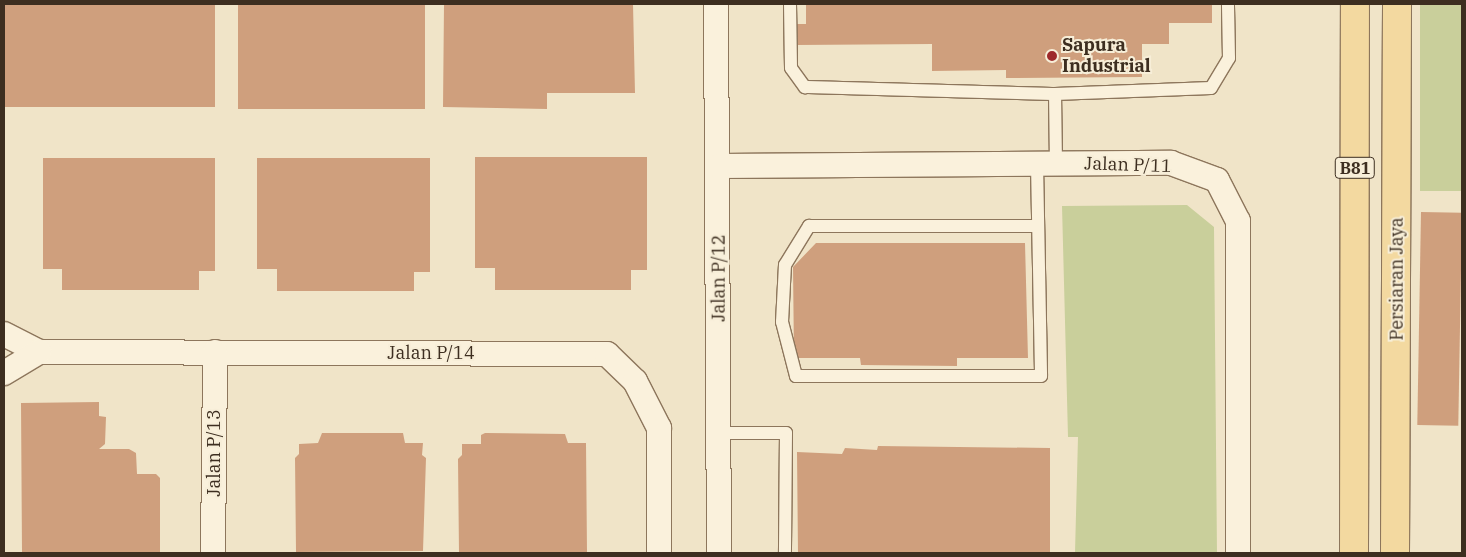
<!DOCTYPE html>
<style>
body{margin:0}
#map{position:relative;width:1466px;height:557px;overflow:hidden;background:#f0e4c8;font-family:"IBM Plex Serif",serif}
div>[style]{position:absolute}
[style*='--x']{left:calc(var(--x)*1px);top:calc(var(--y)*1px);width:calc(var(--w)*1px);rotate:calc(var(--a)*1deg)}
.green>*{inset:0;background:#c9cf9b;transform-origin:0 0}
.building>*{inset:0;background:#cf9f7d;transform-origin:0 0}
.roads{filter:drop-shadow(1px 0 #8d765c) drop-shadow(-1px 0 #8d765c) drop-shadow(0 1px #8d765c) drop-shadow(0 -1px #8d765c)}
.service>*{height:12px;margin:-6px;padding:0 6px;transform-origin:6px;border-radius:6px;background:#faf1dc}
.minor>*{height:24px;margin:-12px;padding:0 12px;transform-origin:12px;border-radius:12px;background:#faf1dc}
.primary>*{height:28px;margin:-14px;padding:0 14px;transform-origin:14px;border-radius:14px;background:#f3d9a0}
.dots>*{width:14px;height:14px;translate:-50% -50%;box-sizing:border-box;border:2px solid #f7eed8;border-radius:50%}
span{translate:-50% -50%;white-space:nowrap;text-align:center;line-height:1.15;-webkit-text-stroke:4px #f7eed8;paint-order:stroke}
.shield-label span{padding:1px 4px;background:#f7eed8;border:1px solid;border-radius:4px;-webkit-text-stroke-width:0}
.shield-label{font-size:16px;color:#3d2e20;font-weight:700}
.poi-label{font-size:18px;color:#3d2e20;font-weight:700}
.left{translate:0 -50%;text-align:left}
.street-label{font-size:18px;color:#3d2e20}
.frame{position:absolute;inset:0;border:5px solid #3d2e20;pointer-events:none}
</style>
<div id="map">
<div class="green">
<div style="left:1420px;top:4px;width:42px;height:187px"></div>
<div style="clip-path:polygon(1187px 205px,1214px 227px,1217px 553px,1075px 553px,1078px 437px,1068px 437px,1062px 206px)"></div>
</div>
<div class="building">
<div style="left:4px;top:4px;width:211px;height:103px"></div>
<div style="left:238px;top:4px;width:187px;height:105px"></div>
<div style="clip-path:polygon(444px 4px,633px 4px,635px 93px,547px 93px,547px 109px,443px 107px)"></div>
<div style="clip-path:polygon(806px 4px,1212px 4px,1212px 23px,1169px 23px,1169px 44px,1142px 44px,1142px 77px,1006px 78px,1006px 70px,932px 71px,932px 44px,796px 45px,796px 24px,806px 24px)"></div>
<div style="clip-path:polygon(475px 157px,647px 157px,647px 270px,631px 270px,631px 290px,495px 290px,495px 268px,475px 268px)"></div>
<div style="clip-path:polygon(43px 158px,215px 158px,215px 271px,199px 271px,199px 290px,62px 290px,62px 269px,43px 269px)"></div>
<div style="clip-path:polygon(257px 158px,430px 158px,430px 272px,414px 272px,414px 291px,277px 291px,277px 269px,257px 269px)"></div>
<div style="left:1421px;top:212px;width:41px;height:213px;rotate:1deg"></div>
<div style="clip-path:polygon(816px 243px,1025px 243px,1028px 358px,957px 358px,957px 366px,861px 365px,860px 358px,794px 358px,793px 267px)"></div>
<div style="clip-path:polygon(99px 402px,99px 416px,106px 417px,105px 444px,99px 449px,129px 449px,136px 453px,137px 474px,156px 474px,160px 478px,160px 553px,22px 553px,21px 403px)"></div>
<div style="clip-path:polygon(322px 433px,403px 433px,405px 443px,423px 443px,422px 455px,426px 458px,423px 551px,296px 552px,295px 458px,299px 454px,299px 444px,318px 443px)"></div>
<div style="clip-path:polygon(485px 433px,565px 434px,568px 443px,586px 443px,587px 552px,459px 553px,458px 459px,462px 455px,462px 444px,481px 444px,481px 435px)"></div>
<div style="clip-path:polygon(878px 446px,1050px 448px,1050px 553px,798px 553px,797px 452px,842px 454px,845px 448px,877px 450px)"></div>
</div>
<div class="roads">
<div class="service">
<div style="--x:790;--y:4;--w:64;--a:89.1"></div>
<div style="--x:791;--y:68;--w:24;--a:54"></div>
<div style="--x:805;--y:87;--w:250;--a:1.6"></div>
<div style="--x:1037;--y:164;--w:212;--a:88.9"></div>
<div style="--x:1041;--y:376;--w:245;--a:180"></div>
<div style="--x:796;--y:376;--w:56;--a:-104.5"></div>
<div style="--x:782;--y:322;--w:57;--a:-87"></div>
<div style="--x:785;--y:265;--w:46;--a:-58.4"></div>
<div style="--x:809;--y:226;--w:229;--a:0"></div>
<div style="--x:1056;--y:164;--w:70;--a:-90.8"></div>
<div style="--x:1055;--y:94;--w:156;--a:-2.2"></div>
<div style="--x:1211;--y:88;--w:35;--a:-59"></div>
<div style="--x:1229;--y:58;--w:54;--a:-91.1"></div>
<div style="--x:719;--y:433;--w:67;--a:0"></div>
<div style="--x:786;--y:433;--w:120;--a:90.5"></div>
</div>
<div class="minor">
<div style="--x:716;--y:4;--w:549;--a:89.69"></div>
<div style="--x:719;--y:166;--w:452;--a:-0.4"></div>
<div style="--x:1171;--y:163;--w:49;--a:20.3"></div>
<div style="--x:1217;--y:180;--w:46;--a:62.9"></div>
<div style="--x:1238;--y:221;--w:332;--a:90"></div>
<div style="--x:4;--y:334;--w:39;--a:27"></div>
<div style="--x:39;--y:352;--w:568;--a:0.2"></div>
<div style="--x:607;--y:354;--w:39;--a:44"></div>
<div style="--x:635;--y:381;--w:53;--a:62.9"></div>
<div style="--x:659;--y:428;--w:125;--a:90"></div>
<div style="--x:4;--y:373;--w:41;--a:-31"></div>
<div style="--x:213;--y:553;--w:201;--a:-89.4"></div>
</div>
<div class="primary">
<div style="--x:1354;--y:553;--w:549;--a:-89.9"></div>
<div style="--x:1395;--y:553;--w:549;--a:-89.79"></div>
</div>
</div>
<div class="dots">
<div style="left:1052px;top:56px;background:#9e2a2b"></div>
</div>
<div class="shield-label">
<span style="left:1355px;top:168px">B81</span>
</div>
<div class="poi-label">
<span class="left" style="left:1062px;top:56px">Sapura<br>Industrial</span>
</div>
<div class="street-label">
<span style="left:1128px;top:165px;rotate:2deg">Jalan P/11</span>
<span style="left:719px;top:278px;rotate:-90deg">Jalan P/12</span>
<span style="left:1397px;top:279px;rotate:-90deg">Persiaran Jaya</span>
<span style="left:431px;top:353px">Jalan P/14</span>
<span style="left:214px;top:453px;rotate:-90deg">Jalan P/13</span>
</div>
<div class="frame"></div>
</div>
